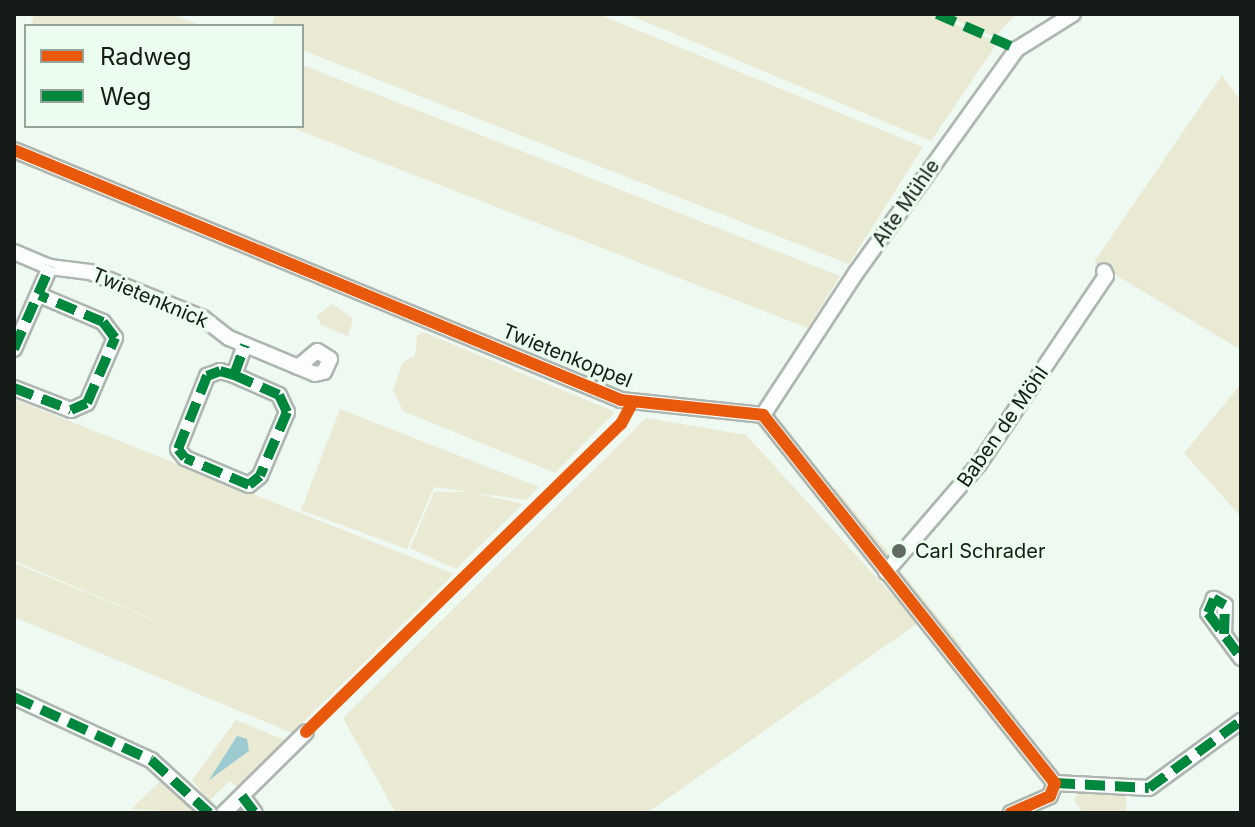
<!DOCTYPE html>
<meta charset="utf-8">
<style>
body{margin:0}
#map{position:relative;width:1255px;height:827px;overflow:hidden;background:#eef9f1;font-family:Inter,sans-serif}
div>[style]{position:absolute}
[style*='--x']{left:calc(var(--x)*1px);top:calc(var(--y)*1px);width:calc(var(--w)*1px);rotate:calc(var(--a)*1deg)}
.green>*{inset:0;background:#eae9d3;transform-origin:0 0}
.water>*{inset:0;background:#9bcad0}
.roads{filter:drop-shadow(2px 0 #aeb6b0) drop-shadow(-2px 0 #aeb6b0) drop-shadow(0 2px #aeb6b0) drop-shadow(0 -2px #aeb6b0)}
.minor>*{height:14px;margin:-7px;padding:0 7px;transform-origin:7px;border-radius:7px;background:#fcfefd}
.quiet>*{height:10px;margin-top:-5px;transform-origin:0;background:repeating-linear-gradient(90deg,#00873e 0 20px,transparent 0 30px)}
.cycleway>*{height:12px;margin:-6px;padding:0 6px;transform-origin:6px;border-radius:6px;background:#e8590c}
.dots>*{width:22px;height:22px;translate:-50% -50%;box-sizing:border-box;border:4px solid #eafdee;border-radius:50%}
span{translate:-50% -50%;white-space:nowrap;text-align:center;line-height:1.15;-webkit-text-stroke:6px #eafdee;paint-order:stroke}
.street-label{font-size:20px;color:#151b16}
.poi-label{font-size:20px;color:#151b16}
.left{translate:0 -50%;text-align:left}
.frame{position:absolute;inset:0;border:16px solid #151b16;pointer-events:none}
.legend{position:absolute;left:24px;top:24px;width:280px;height:104px;box-sizing:border-box;background:#eafdee;border:2px solid #95a398;margin:0;padding:10px 14px;list-style:none;font-size:24px;color:#151b16}
.legend li{display:flex;align-items:center;gap:16px;height:40px}
.legend b{width:40px;border:2px solid #95a398}
</style>
<div id="map">
<div class="green">
<div style="clip-path:polygon(34px 14px,171px 14px,202px 26px,31px 26px)"></div>
<div style="clip-path:polygon(275px 14px,598px 14px,923px 147px,849px 264px,302px 50px,302px 26px,271px 26px)"></div>
<div style="clip-path:polygon(627px 14px,930px 14px,998px 42px,931px 141px)"></div>
<div style="clip-path:polygon(941px 14px,1016px 14px,995px 37px)"></div>
<div style="clip-path:polygon(302px 65px,840px 276px,808px 328px,288px 126px,302px 126px)"></div>
<div style="clip-path:polygon(1222px 75px,1241px 101px,1241px 350px,1094px 262px)"></div>
<div style="clip-path:polygon(332px 304px,353px 318px,348px 336px,321px 325px,317px 316px)"></div>
<div style="clip-path:polygon(423px 332px,615px 412px,555px 473px,403px 411px,393px 390px,403px 362px,415px 356px,417px 336px)"></div>
<div style="clip-path:polygon(1241px 384px,1241px 517px,1184px 453px)"></div>
<div style="clip-path:polygon(14px 399px,454px 574px,292px 733px,14px 617px,14px 563px,226px 650px,14px 561px)"></div>
<div style="clip-path:polygon(340px 409px,539px 487px,526px 500px,434px 487px,407px 549px,301px 510px)"></div>
<div style="clip-path:polygon(646px 418px,746px 435px,918px 623px,647px 813px,396px 813px,343px 718px)"></div>
<div style="clip-path:polygon(835px 488px,892px 557px,882px 556px,830px 492px)"></div>
<div style="clip-path:polygon(434px 492px,470px 492px,523px 504px,456px 569px,410px 548px)"></div>
<div style="left:899px;top:569px;width:101px;height:6px;rotate:51deg"></div>
<div style="clip-path:polygon(236px 720px,287px 741px,240px 790px,230px 781px,209px 801px,192px 780px)"></div>
<div style="clip-path:polygon(160px 781px,179px 797px,193px 813px,131px 809px)"></div>
<div style="clip-path:polygon(1079px 790px,1126px 794px,1126px 813px,1083px 813px,1074px 800px)"></div>
</div>
<div class="water">
<div style="clip-path:polygon(237px 736px,247px 739px,249px 751px,209px 780px)"></div>
</div>
<div class="roads">
<div class="minor">
<div style="--x:14;--y:150;--w:656;--a:22.38"></div>
<div style="--x:621;--y:400;--w:143;--a:6"></div>
<div style="--x:763;--y:415;--w:470;--a:51.6"></div>
<div style="--x:1055;--y:783;--w:14;--a:111"></div>
<div style="--x:1050;--y:796;--w:43;--a:156.4"></div>
<div style="--x:14;--y:252;--w:39;--a:23"></div>
<div style="--x:50;--y:267;--w:40;--a:7.1"></div>
<div style="--x:90;--y:272;--w:122;--a:22.2"></div>
<div style="--x:203;--y:318;--w:33;--a:38"></div>
<div style="--x:229;--y:338;--w:93;--a:22.7"></div>
<div style="--x:315;--y:374;--w:9;--a:-13"></div>
<div style="--x:324;--y:372;--w:14;--a:-65"></div>
<div style="--x:330;--y:359;--w:15;--a:-148"></div>
<div style="--x:317;--y:351;--w:25;--a:140"></div>
<div style="--x:14;--y:349;--w:90;--a:-66.3"></div>
<div style="--x:234;--y:375;--w:49;--a:24"></div>
<div style="--x:279;--y:395;--w:19;--a:65"></div>
<div style="--x:287;--y:412;--w:69;--a:112.9"></div>
<div style="--x:260;--y:476;--w:14;--a:141"></div>
<div style="--x:249;--y:485;--w:69;--a:-157.1"></div>
<div style="--x:185;--y:458;--w:11;--a:-128"></div>
<div style="--x:178;--y:449;--w:79;--a:-68.3"></div>
<div style="--x:207;--y:376;--w:14;--a:-21"></div>
<div style="--x:220;--y:371;--w:15;--a:16"></div>
<div style="--x:234;--y:375;--w:32;--a:-70"></div>
<div style="--x:14;--y:388;--w:61;--a:21.1"></div>
<div style="--x:71;--y:410;--w:17;--a:-24"></div>
<div style="--x:87;--y:403;--w:71;--a:-66.7"></div>
<div style="--x:115;--y:338;--w:20;--a:-127"></div>
<div style="--x:103;--y:322;--w:69;--a:-157.1"></div>
<div style="--x:763;--y:415;--w:170;--a:-56.8"></div>
<div style="--x:856;--y:273;--w:276;--a:-54.3"></div>
<div style="--x:1017;--y:49;--w:66;--a:-32"></div>
<div style="--x:886;--y:572;--w:143;--a:-49.3"></div>
<div style="--x:979;--y:464;--w:227;--a:-56"></div>
<div style="--x:1106;--y:276;--w:5;--a:-112"></div>
<div style="--x:1224;--y:634;--w:29;--a:-88"></div>
<div style="--x:1225;--y:605;--w:13;--a:-151"></div>
<div style="--x:1214;--y:599;--w:15;--a:113"></div>
<div style="--x:1208;--y:613;--w:56;--a:53.7"></div>
<div style="--x:14;--y:697;--w:151;--a:24.7"></div>
<div style="--x:151;--y:760;--w:79;--a:42.4"></div>
<div style="--x:1055;--y:783;--w:94;--a:3"></div>
<div style="--x:1149;--y:788;--w:114;--a:-36.1"></div>
<div style="--x:242;--y:796;--w:21;--a:53"></div>
<div style="--x:224;--y:813;--w:115;--a:-44.6"></div>
</div>
</div>
<div class="quiet">
<div style="--x:937;--y:14;--w:87;--a:23.6"></div>
<div style="--x:14;--y:349;--w:90;--a:-66.3"></div>
<div style="--x:234;--y:375;--w:49;--a:24"></div>
<div style="--x:279;--y:395;--w:19;--a:65"></div>
<div style="--x:287;--y:412;--w:69;--a:112.9"></div>
<div style="--x:260;--y:476;--w:14;--a:141"></div>
<div style="--x:249;--y:485;--w:69;--a:-157.1"></div>
<div style="--x:185;--y:458;--w:11;--a:-128"></div>
<div style="--x:178;--y:449;--w:79;--a:-68.3"></div>
<div style="--x:207;--y:376;--w:14;--a:-21"></div>
<div style="--x:220;--y:371;--w:15;--a:16"></div>
<div style="--x:234;--y:375;--w:32;--a:-70"></div>
<div style="--x:14;--y:388;--w:61;--a:21.1"></div>
<div style="--x:71;--y:410;--w:17;--a:-24"></div>
<div style="--x:87;--y:403;--w:71;--a:-66.7"></div>
<div style="--x:115;--y:338;--w:20;--a:-127"></div>
<div style="--x:103;--y:322;--w:69;--a:-157.1"></div>
<div style="--x:1224;--y:634;--w:29;--a:-88"></div>
<div style="--x:1225;--y:605;--w:13;--a:-151"></div>
<div style="--x:1214;--y:599;--w:15;--a:113"></div>
<div style="--x:1208;--y:613;--w:56;--a:53.7"></div>
<div style="--x:14;--y:697;--w:151;--a:24.7"></div>
<div style="--x:151;--y:760;--w:79;--a:42.4"></div>
<div style="--x:1055;--y:783;--w:94;--a:3"></div>
<div style="--x:1149;--y:788;--w:114;--a:-36.1"></div>
<div style="--x:242;--y:796;--w:21;--a:53"></div>
</div>
<div class="cycleway">
<div style="--x:14;--y:150;--w:656;--a:22.38"></div>
<div style="--x:621;--y:400;--w:143;--a:6"></div>
<div style="--x:763;--y:415;--w:470;--a:51.6"></div>
<div style="--x:1055;--y:783;--w:14;--a:111"></div>
<div style="--x:1050;--y:796;--w:43;--a:156.4"></div>
<div style="--x:306;--y:732;--w:441;--a:-44.4"></div>
<div style="--x:621;--y:424;--w:24;--a:-62"></div>
</div>
<div class="dots">
<div style="left:899px;top:551px;background:#616963"></div>
</div>
<div class="street-label">
<span style="left:906px;top:203px;rotate:-55deg">Alte Mühle</span>
<span style="left:150px;top:298px;rotate:23deg">Twietenknick</span>
<span style="left:567px;top:356px;rotate:22deg">Twietenkoppel</span>
<span style="left:1003px;top:427px;rotate:-55deg">Baben de Möhl</span>
</div>
<div class="poi-label">
<span class="left" style="left:915px;top:551px">Carl Schrader</span>
</div>
<div class="frame"></div>
<ul class="legend">
<li><b style="height:10px;background:#e8590c"></b>Radweg</li>
<li><b style="height:10px;background:#00873e"></b>Weg</li>
</ul>
</div>
